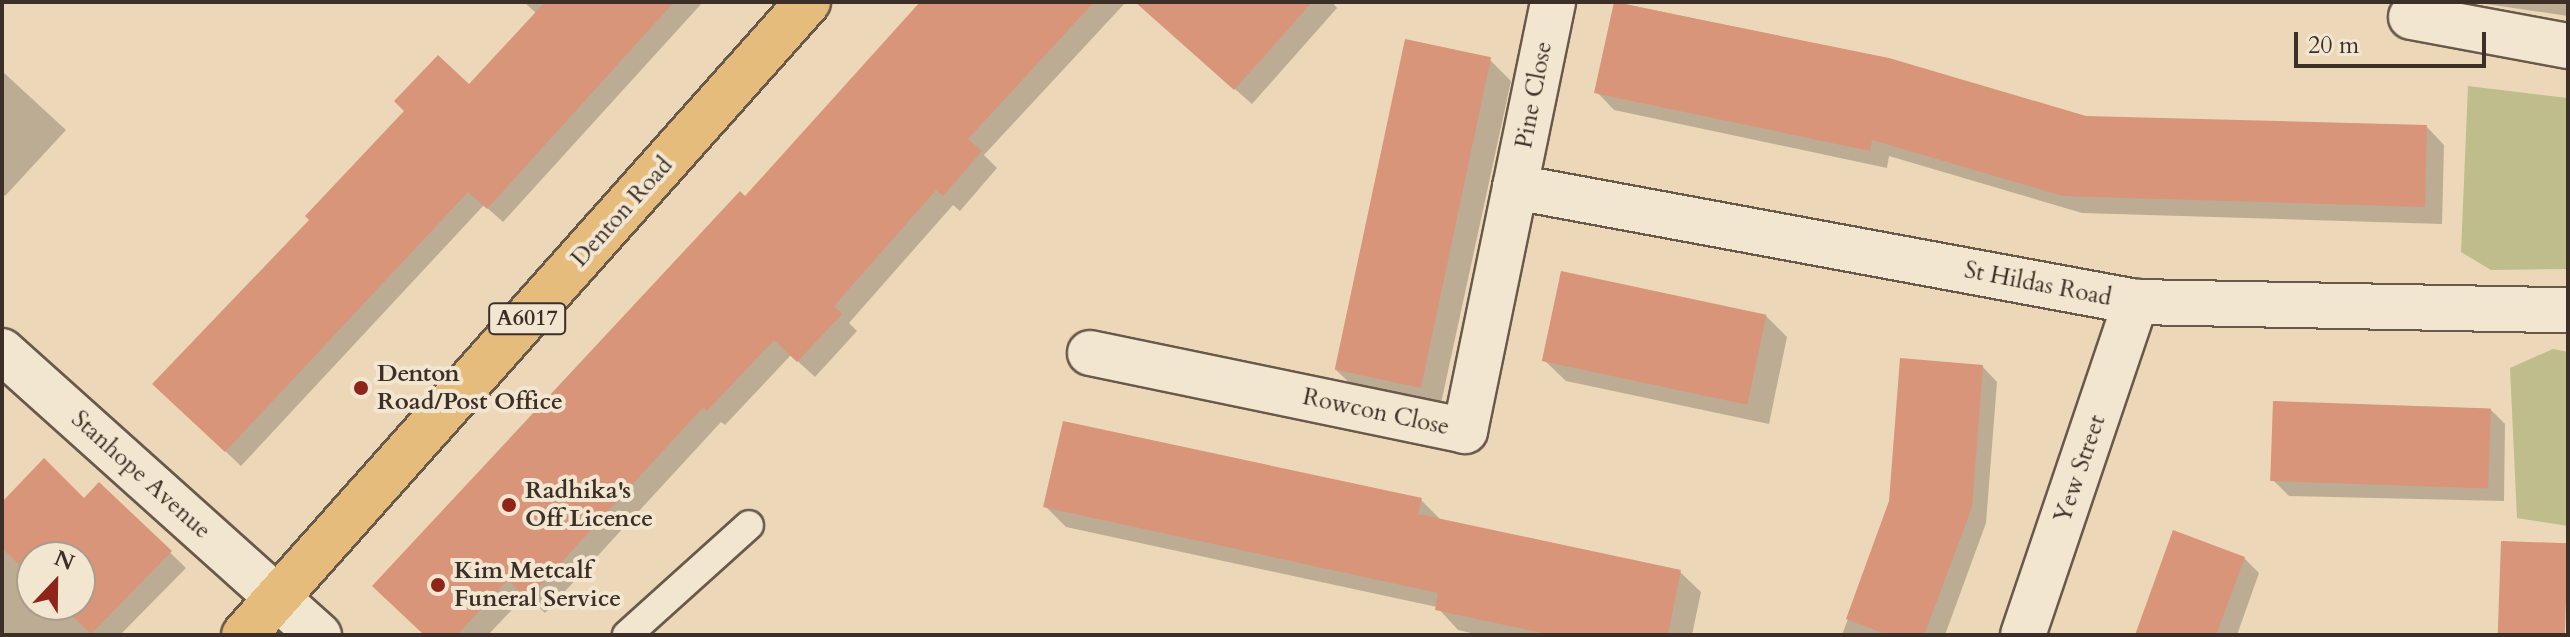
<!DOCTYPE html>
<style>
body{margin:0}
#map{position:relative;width:2570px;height:637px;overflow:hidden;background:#ecd8b8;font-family:Cardo,serif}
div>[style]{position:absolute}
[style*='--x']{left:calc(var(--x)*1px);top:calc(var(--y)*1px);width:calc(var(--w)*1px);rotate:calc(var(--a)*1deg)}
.green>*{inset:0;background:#bebd8b}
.shadow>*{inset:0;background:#0003}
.building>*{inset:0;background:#d89579;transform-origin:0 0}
.roads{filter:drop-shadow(2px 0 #68594b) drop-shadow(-2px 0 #68594b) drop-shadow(0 2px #68594b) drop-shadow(0 -2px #68594b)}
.lane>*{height:28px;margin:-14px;padding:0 14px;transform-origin:14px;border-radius:14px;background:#f3e6d1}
.street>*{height:44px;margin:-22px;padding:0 22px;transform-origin:22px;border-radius:22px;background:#f3e6d1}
.highway>*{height:44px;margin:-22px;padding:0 22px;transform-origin:22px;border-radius:22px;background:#e6bc7c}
.dots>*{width:22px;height:22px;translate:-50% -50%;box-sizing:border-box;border:4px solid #f3e6d1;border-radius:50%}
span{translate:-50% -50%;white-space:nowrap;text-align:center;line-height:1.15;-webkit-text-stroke:8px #f3e6d1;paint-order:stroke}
.shield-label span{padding:2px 6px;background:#f3e6d1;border:2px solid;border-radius:6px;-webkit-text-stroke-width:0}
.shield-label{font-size:22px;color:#3c2f27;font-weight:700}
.street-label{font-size:24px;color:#3c2f27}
.poi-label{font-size:24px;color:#3c2f27;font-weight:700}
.left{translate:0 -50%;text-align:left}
.frame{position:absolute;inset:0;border:4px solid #3c2f27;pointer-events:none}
.north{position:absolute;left:16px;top:541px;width:80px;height:80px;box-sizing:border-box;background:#f3e6d1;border:2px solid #aa9d8d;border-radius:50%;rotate:22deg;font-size:22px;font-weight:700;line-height:32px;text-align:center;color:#3c2f27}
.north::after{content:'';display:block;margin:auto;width:28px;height:36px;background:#8f2418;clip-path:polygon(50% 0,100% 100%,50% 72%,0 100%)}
.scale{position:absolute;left:2294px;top:32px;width:192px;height:36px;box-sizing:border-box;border:4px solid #3c2f27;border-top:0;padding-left:10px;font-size:24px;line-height:28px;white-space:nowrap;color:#3c2f27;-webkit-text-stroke:6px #f3e6d1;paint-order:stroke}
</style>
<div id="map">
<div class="green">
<div style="clip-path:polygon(2468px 86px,2568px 98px,2568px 269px,2491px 270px,2461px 252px)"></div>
<div style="clip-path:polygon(2553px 349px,2568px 352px,2568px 526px,2517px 518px,2510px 368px)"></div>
</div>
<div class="shadow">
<div style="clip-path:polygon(524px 2px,703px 2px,503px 222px,484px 205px,241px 466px,170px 399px,537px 14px)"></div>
<div style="clip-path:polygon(923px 2px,1126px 2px,984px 155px,997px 168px,960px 211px,953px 205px,849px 323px,857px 331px,815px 377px,791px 355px,725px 425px,721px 422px,545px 613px,526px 595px,488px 635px,426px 635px,746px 198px)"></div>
<div style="clip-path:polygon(1136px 2px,1332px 2px,1337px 8px,1252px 104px)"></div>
<div style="clip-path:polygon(1616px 2px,1889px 60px,2086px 118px,2427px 127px,2444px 145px,2442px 224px,2082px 213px,1889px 156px,1887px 168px,1614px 110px,1597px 92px)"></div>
<div style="clip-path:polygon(2473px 2px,2568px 2px,2568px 16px)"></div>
<div style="clip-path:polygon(1490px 60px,1511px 81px,1440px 408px,1356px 389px,1335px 369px)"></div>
<div style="clip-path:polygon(2px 71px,66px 130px,5px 196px,2px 193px)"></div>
<div style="clip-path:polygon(1766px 316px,1787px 337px,1769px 424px,1566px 381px,1545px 361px)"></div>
<div style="clip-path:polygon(1982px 366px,1997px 382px,1986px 523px,1945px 635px,1842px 635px,1891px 502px)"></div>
<div style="clip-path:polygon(2490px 409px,2505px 424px,2504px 501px,2289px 496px,2273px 480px)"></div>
<div style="clip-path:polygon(evenodd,99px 484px,186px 568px,120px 635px,2px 635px,2px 504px,84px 500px,99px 484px,32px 557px,80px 557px,80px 605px,32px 605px,32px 557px)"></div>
<div style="clip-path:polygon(1421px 500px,1442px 521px,1680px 572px,1701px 592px,1692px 635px,1479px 635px,1458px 630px,1437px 607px,1066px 527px,1046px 507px)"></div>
<div style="clip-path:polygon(2244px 558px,2259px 573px,2237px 635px,2137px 635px)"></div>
</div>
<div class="building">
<div style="clip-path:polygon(545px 2px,674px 2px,487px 209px,468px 192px,225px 452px,152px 384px,309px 220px,305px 216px,404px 111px,394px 101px,438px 55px,469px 84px)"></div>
<div style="clip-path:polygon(920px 2px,1094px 2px,968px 139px,982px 151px,943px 196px,936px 190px,834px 306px,842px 314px,797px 362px,774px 340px,707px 411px,703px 407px,528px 599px,508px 580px,457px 635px,424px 635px,372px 586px,740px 191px,745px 196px)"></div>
<div style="clip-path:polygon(1135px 2px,1312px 2px,1234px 90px)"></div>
<div style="clip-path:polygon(1614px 2px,1889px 58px,2086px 116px,2427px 125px,2425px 207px,2063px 196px,1872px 140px,1870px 151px,1594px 93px)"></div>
<div style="left:1405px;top:39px;width:88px;height:338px;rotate:12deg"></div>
<div style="left:1561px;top:271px;width:210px;height:92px;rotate:12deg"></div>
<div style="clip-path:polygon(1900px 358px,1983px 365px,1972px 507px,1924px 635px,1888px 635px,1846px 619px,1889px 501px)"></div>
<div style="left:2273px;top:401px;width:218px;height:80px;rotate:2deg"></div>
<div style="clip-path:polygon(1063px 421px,1422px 498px,1418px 514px,1681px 570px,1668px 635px,1551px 635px,1435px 610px,1438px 593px,1043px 507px)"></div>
<div style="clip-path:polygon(44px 458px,84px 498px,99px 482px,172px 551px,91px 634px,61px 605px,80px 605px,80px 557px,32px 557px,32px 577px,2px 548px,2px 502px)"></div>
<div style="clip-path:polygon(2173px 530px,2245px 557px,2216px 635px,2135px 635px)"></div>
<div style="left:2501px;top:541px;width:67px;height:94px;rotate:2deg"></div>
</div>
<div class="roads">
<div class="lane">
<div style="--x:627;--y:635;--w:164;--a:-42"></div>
</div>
<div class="street">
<div style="--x:2411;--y:17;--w:160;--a:10.5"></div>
<div style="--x:1515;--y:187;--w:632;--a:10.49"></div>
<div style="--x:2136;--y:302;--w:432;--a:1.1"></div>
<div style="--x:2;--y:351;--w:426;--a:41.9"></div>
<div style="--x:1090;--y:353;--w:383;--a:11.7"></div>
<div style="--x:1465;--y:431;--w:438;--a:-78.4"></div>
<div style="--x:2023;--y:635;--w:352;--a:-71.3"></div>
</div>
<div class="highway">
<div style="--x:244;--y:635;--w:848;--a:-48.3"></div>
</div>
</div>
<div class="dots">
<div style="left:361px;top:388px;background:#8f2418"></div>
<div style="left:509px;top:505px;background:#8f2418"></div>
<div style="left:438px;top:585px;background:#8f2418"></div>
</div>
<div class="shield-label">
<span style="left:527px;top:319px">A6017</span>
</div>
<div class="street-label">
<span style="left:1534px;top:95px;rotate:-79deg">Pine Close</span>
<span style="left:622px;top:212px;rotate:-48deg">Denton Road</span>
<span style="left:2038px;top:284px;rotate:11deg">St Hildas Road</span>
<span style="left:1376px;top:412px;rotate:12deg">Rowcon Close</span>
<span style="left:2080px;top:469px;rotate:-71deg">Yew Street</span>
<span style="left:141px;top:475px;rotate:42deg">Stanhope Avenue</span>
</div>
<div class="poi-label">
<span class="left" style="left:377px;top:388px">Denton<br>Road/Post Office</span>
<span class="left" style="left:525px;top:505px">Radhika's<br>Off Licence</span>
<span class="left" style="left:454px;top:585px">Kim Metcalf<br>Funeral Service</span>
</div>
<div class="frame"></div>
<div class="north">N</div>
<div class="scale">20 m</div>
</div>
